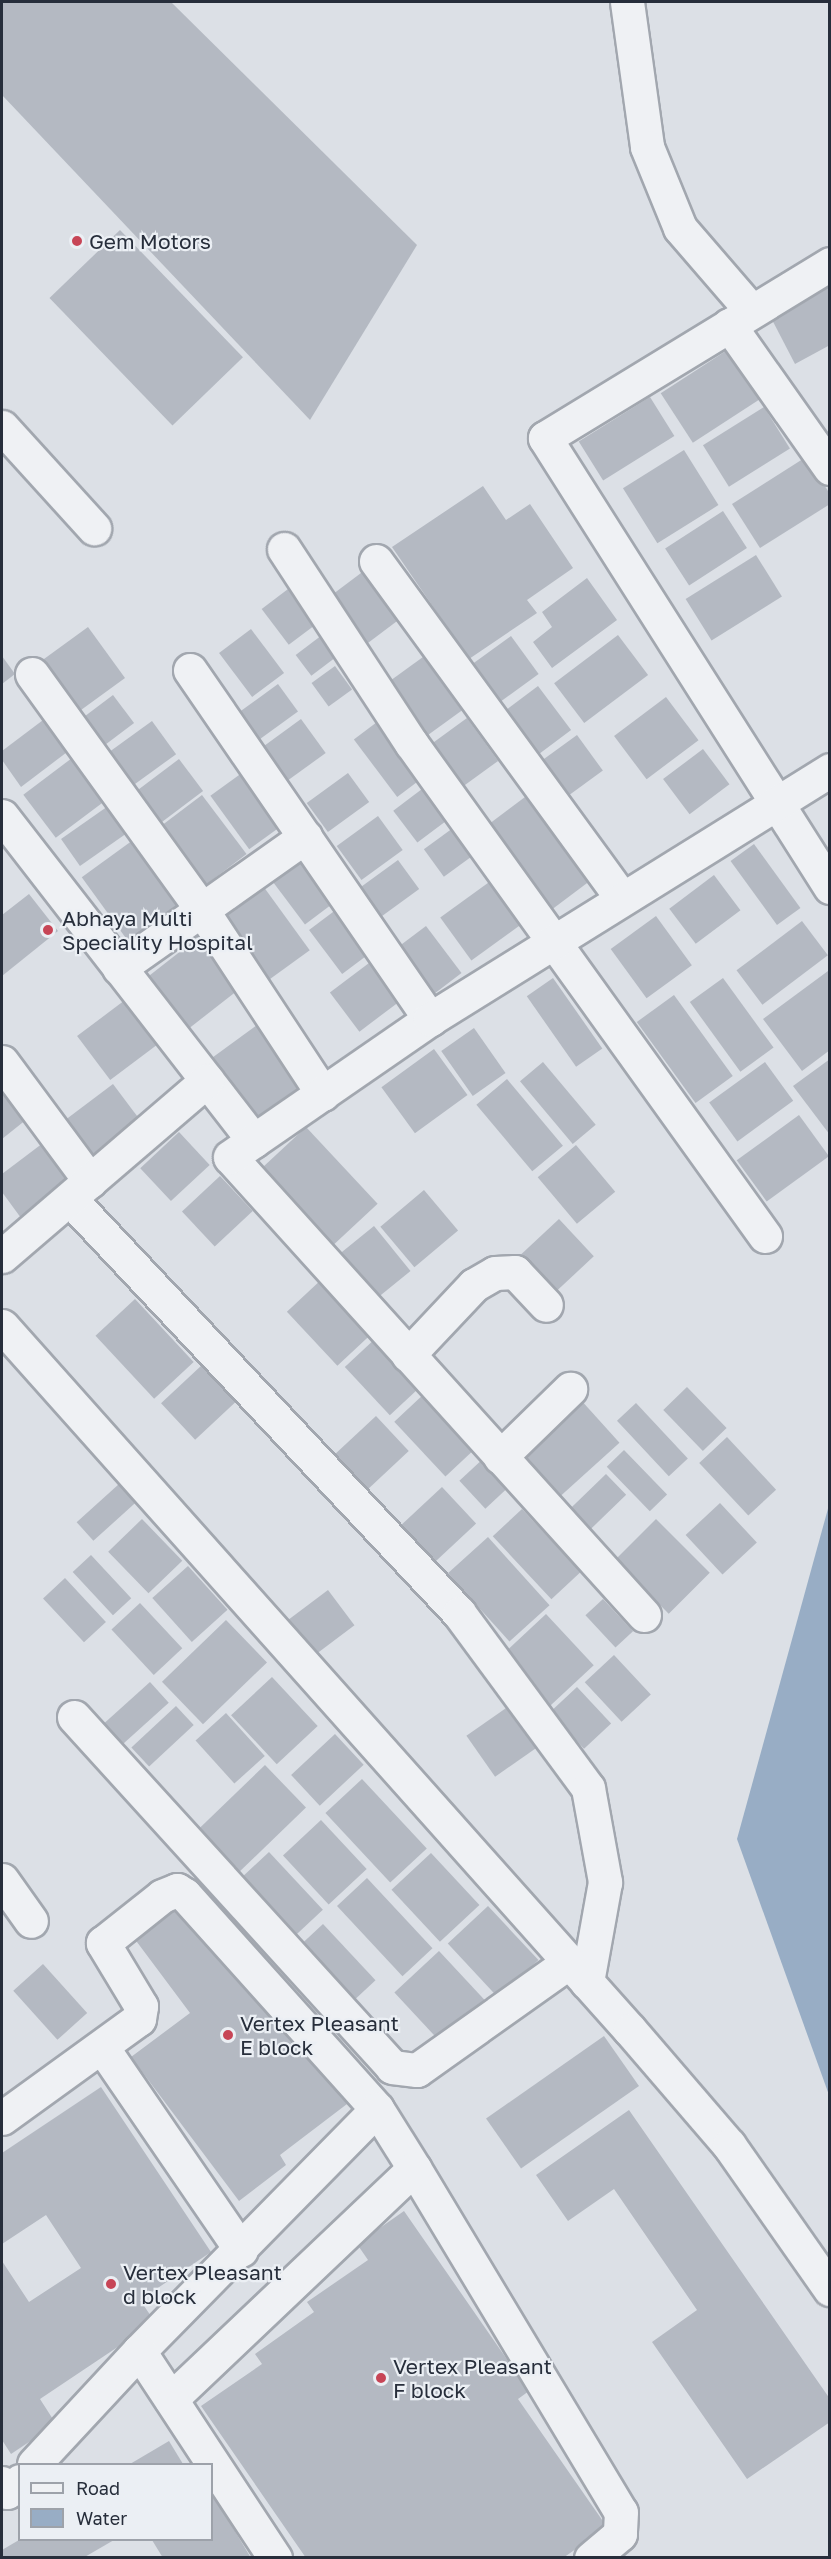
<!DOCTYPE html>
<style>
body{margin:0}
#map{position:relative;width:831px;height:2559px;overflow:hidden;background:#dce0e6;font-family:"Golos Text",sans-serif}
div>[style]{position:absolute}
[style*='--x']{left:calc(var(--x)*1px);top:calc(var(--y)*1px);width:calc(var(--w)*1px);rotate:calc(var(--a)*1deg)}
.water>*{inset:0;background:#98adc5}
.building>*{inset:0;background:#b4b9c2;transform-origin:0 0}
.roads{filter:drop-shadow(2px 0 #a2a7af) drop-shadow(-2px 0 #a2a7af) drop-shadow(0 2px #a2a7af) drop-shadow(0 -2px #a2a7af)}
.minor>*{height:33px;margin:-16.5px;padding:0 16.5px;transform-origin:16.5px;border-radius:16.5px;background:#eff1f4}
.dots>*{width:16px;height:16px;translate:-50% -50%;box-sizing:border-box;border:3px solid #ebeff4;border-radius:50%}
span{translate:-50% -50%;white-space:nowrap;text-align:center;line-height:1.15;-webkit-text-stroke:4.5px #ebeff4;paint-order:stroke}
.poi-label{font-size:21px;color:#272e3b}
.left{translate:0 -50%;text-align:left}
.frame{position:absolute;inset:0;border:3px solid #272e3b;pointer-events:none}
.legend{position:absolute;left:18px;top:2463px;width:195px;height:78px;box-sizing:border-box;background:#ebeff4;border:2px solid #9da2aa;margin:0;padding:8px 10px;list-style:none;font-size:18px;color:#272e3b}
.legend li{display:flex;align-items:center;gap:12px;height:30px}
.legend b{width:30px;border:2px solid #9da2aa}
</style>
<div id="map">
<div class="water">
<div style="clip-path:polygon(829px 1505px,830px 2095px,829px 2095px,737px 1839px)"></div>
</div>
<div class="building">
<div style="clip-path:polygon(2px 2px,171px 2px,417px 245px,310px 420px,2px 95px)"></div>
<div style="left:120px;top:230px;width:177px;height:98px;rotate:46deg"></div>
<div style="clip-path:polygon(830px 278px,830px 345px,795px 364px,768px 312px)"></div>
<div style="left:732px;top:347px;width:59px;height:85px;rotate:57deg"></div>
<div style="left:650px;top:397px;width:46px;height:84px;rotate:58deg"></div>
<div style="left:764px;top:407px;width:49px;height:72px;rotate:58deg"></div>
<div style="left:684px;top:450px;width:65px;height:72px;rotate:58deg"></div>
<div style="clip-path:polygon(806px 457px,830px 494px,830px 504px,760px 548px,732px 504px)"></div>
<div style="clip-path:polygon(483px 486px,506px 520px,530px 504px,573px 568px,527px 600px,537px 613px,469px 659px,392px 547px)"></div>
<div style="left:723px;top:511px;width:44px;height:69px;rotate:57deg"></div>
<div style="left:756px;top:555px;width:49px;height:83px;rotate:58deg"></div>
<div style="left:369px;top:567px;width:60px;height:52px;rotate:53deg"></div>
<div style="clip-path:polygon(587px 578px,617px 620px,552px 668px,533px 642px,552px 627px,542px 612px)"></div>
<div style="left:296px;top:583px;width:45px;height:43px;rotate:53deg"></div>
<div style="left:88px;top:627px;width:63px;height:65px;rotate:54deg"></div>
<div style="left:251px;top:629px;width:55px;height:40px;rotate:53deg"></div>
<div style="left:330px;top:629px;width:26px;height:43px;rotate:53deg"></div>
<div style="left:618px;top:635px;width:50px;height:80px;rotate:53deg"></div>
<div style="left:511px;top:636px;width:47px;height:49px;rotate:54deg"></div>
<div style="clip-path:polygon(2px 656px,15px 674px,2px 684px)"></div>
<div style="left:423px;top:657px;width:66px;height:55px;rotate:54deg"></div>
<div style="left:335px;top:666px;width:29px;height:29px;rotate:54deg"></div>
<div style="left:278px;top:684px;width:34px;height:52px;rotate:54deg"></div>
<div style="left:538px;top:686px;width:55px;height:41px;rotate:53deg"></div>
<div style="left:113px;top:695px;width:35px;height:44px;rotate:53deg"></div>
<div style="left:666px;top:697px;width:54px;height:65px;rotate:53deg"></div>
<div style="clip-path:polygon(55px 711px,79px 743px,21px 787px,2px 760px,2px 751px)"></div>
<div style="left:467px;top:718px;width:53px;height:53px;rotate:54deg"></div>
<div style="left:301px;top:719px;width:42px;height:47px;rotate:54deg"></div>
<div style="left:381px;top:719px;width:72px;height:34px;rotate:53deg"></div>
<div style="left:152px;top:721px;width:41px;height:64px;rotate:54deg"></div>
<div style="left:577px;top:735px;width:44px;height:50px;rotate:54deg"></div>
<div style="left:703px;top:749px;width:44px;height:50px;rotate:53deg"></div>
<div style="left:80px;top:752px;width:54px;height:71px;rotate:53deg"></div>
<div style="left:179px;top:759px;width:40px;height:59px;rotate:53deg"></div>
<div style="left:246px;top:770px;width:66px;height:44px;rotate:54deg"></div>
<div style="left:348px;top:773px;width:36px;height:51px;rotate:54deg"></div>
<div style="left:426px;top:786px;width:40px;height:41px;rotate:53deg"></div>
<div style="left:202px;top:795px;width:74px;height:53px;rotate:53deg"></div>
<div style="left:525px;top:797px;width:106px;height:55px;rotate:53deg"></div>
<div style="left:111px;top:804px;width:33px;height:61px;rotate:55deg"></div>
<div style="left:378px;top:816px;width:42px;height:51px;rotate:54deg"></div>
<div style="left:453px;top:828px;width:34px;height:36px;rotate:54deg"></div>
<div style="left:140px;top:835px;width:79px;height:72px;rotate:54deg"></div>
<div style="left:754px;top:844px;width:79px;height:29px;rotate:54deg"></div>
<div style="left:306px;top:856px;width:54px;height:42px;rotate:53deg"></div>
<div style="left:398px;top:860px;width:36px;height:48px;rotate:54deg"></div>
<div style="left:714px;top:875px;width:44px;height:56px;rotate:53deg"></div>
<div style="left:258px;top:879px;width:88px;height:55px;rotate:54deg"></div>
<div style="left:492px;top:880px;width:53px;height:64px;rotate:54deg"></div>
<div style="clip-path:polygon(29px 894px,58px 931px,2px 976px,2px 915px)"></div>
<div style="left:341px;top:906px;width:55px;height:40px;rotate:53deg"></div>
<div style="left:656px;top:916px;width:61px;height:56px;rotate:54deg"></div>
<div style="left:802px;top:921px;width:43px;height:82px;rotate:53deg"></div>
<div style="left:426px;top:926px;width:59px;height:37px;rotate:53deg"></div>
<div style="left:200px;top:936px;width:66px;height:69px;rotate:52deg"></div>
<div style="left:377px;top:957px;width:49px;height:59px;rotate:53deg"></div>
<div style="clip-path:polygon(828px 971px,830px 1050px,802px 1071px,763px 1019px)"></div>
<div style="left:553px;top:978px;width:86px;height:32px;rotate:55deg"></div>
<div style="left:723px;top:978px;width:86px;height:41px;rotate:54deg"></div>
<div style="left:674px;top:995px;width:100px;height:46px;rotate:54deg"></div>
<div style="left:129px;top:997px;width:55px;height:65px;rotate:53deg"></div>
<div style="left:264px;top:1020px;width:80px;height:67px;rotate:54deg"></div>
<div style="left:474px;top:1028px;width:55px;height:40px;rotate:55deg"></div>
<div style="left:434px;top:1049px;width:57px;height:65px;rotate:54deg"></div>
<div style="clip-path:polygon(830px 1059px,830px 1135px,793px 1086px)"></div>
<div style="left:543px;top:1062px;width:82px;height:30px;rotate:50deg"></div>
<div style="left:765px;top:1062px;width:48px;height:69px;rotate:54deg"></div>
<div style="clip-path:polygon(2px 1077px,32px 1115px,2px 1139px)"></div>
<div style="left:507px;top:1079px;width:87px;height:40px;rotate:50deg"></div>
<div style="left:113px;top:1084px;width:54px;height:69px;rotate:53deg"></div>
<div style="left:799px;top:1115px;width:51px;height:77px;rotate:54deg"></div>
<div style="left:306px;top:1127px;width:105px;height:69px;rotate:47deg"></div>
<div style="left:179px;top:1132px;width:45px;height:53px;rotate:47deg"></div>
<div style="clip-path:polygon(43px 1143px,71px 1181px,21px 1218px,2px 1192px,2px 1174px)"></div>
<div style="left:576px;top:1145px;width:61px;height:50px;rotate:50deg"></div>
<div style="left:220px;top:1176px;width:48px;height:52px;rotate:47deg"></div>
<div style="left:424px;top:1190px;width:53px;height:57px;rotate:50deg"></div>
<div style="left:559px;top:1219px;width:51px;height:52px;rotate:47deg"></div>
<div style="left:374px;top:1226px;width:58px;height:44px;rotate:51deg"></div>
<div style="left:322px;top:1279px;width:74px;height:48px;rotate:47deg"></div>
<div style="left:135px;top:1299px;width:86px;height:54px;rotate:47deg"></div>
<div style="left:377px;top:1337px;width:66px;height:44px;rotate:47deg"></div>
<div style="left:202px;top:1365px;width:50px;height:56px;rotate:47deg"></div>
<div style="left:687px;top:1387px;width:57px;height:33px;rotate:46deg"></div>
<div style="left:425px;top:1393px;width:75px;height:42px;rotate:47deg"></div>
<div style="left:580px;top:1399px;width:59px;height:86px;rotate:48deg"></div>
<div style="left:636px;top:1403px;width:76px;height:26px;rotate:47deg"></div>
<div style="left:376px;top:1416px;width:48px;height:65px;rotate:47deg"></div>
<div style="left:727px;top:1437px;width:72px;height:38px;rotate:47deg"></div>
<div style="left:624px;top:1450px;width:62px;height:24px;rotate:46deg"></div>
<div style="left:485px;top:1457px;width:38px;height:35px;rotate:47deg"></div>
<div style="left:606px;top:1474px;width:29px;height:51px;rotate:46deg"></div>
<div style="left:119px;top:1484px;width:25px;height:57px;rotate:48deg"></div>
<div style="left:442px;top:1487px;width:50px;height:60px;rotate:47deg"></div>
<div style="left:720px;top:1503px;width:54px;height:47px;rotate:47deg"></div>
<div style="left:522px;top:1509px;width:86px;height:40px;rotate:47deg"></div>
<div style="left:142px;top:1519px;width:58px;height:47px;rotate:46deg"></div>
<div style="left:656px;top:1519px;width:76px;height:58px;rotate:45deg"></div>
<div style="left:488px;top:1537px;width:92px;height:54px;rotate:48deg"></div>
<div style="left:91px;top:1555px;width:59px;height:25px;rotate:47deg"></div>
<div style="left:188px;top:1566px;width:59px;height:48px;rotate:48deg"></div>
<div style="left:65px;top:1578px;width:60px;height:30px;rotate:47deg"></div>
<div style="left:328px;top:1590px;width:44px;height:50px;rotate:53deg"></div>
<div style="left:603px;top:1599px;width:44px;height:24px;rotate:47deg"></div>
<div style="left:140px;top:1603px;width:62px;height:39px;rotate:47deg"></div>
<div style="left:546px;top:1614px;width:70px;height:61px;rotate:47deg"></div>
<div style="left:226px;top:1620px;width:59px;height:89px;rotate:46deg"></div>
<div style="left:614px;top:1655px;width:54px;height:40px;rotate:47deg"></div>
<div style="left:272px;top:1677px;width:67px;height:56px;rotate:47deg"></div>
<div style="left:150px;top:1682px;width:28px;height:62px;rotate:48deg"></div>
<div style="left:577px;top:1687px;width:50px;height:37px;rotate:47deg"></div>
<div style="left:176px;top:1706px;width:26px;height:61px;rotate:47deg"></div>
<div style="left:509px;top:1706px;width:50px;height:52px;rotate:55deg"></div>
<div style="left:226px;top:1713px;width:58px;height:41px;rotate:48deg"></div>
<div style="left:335px;top:1734px;width:42px;height:60px;rotate:47deg"></div>
<div style="left:265px;top:1765px;width:59px;height:98px;rotate:46deg"></div>
<div style="left:362px;top:1779px;width:95px;height:50px;rotate:47deg"></div>
<div style="left:321px;top:1820px;width:67px;height:52px;rotate:47deg"></div>
<div style="left:269px;top:1852px;width:79px;height:45px;rotate:47deg"></div>
<div style="left:431px;top:1853px;width:71px;height:54px;rotate:47deg"></div>
<div style="left:367px;top:1878px;width:96px;height:41px;rotate:47deg"></div>
<div style="clip-path:polygon(180px 1903px,236px 1978px,248px 1970px,347px 2104px,280px 2155px,286px 2165px,239px 2201px,131px 2057px,190px 2013px,134px 1938px)"></div>
<div style="left:488px;top:1906px;width:74px;height:55px;rotate:47deg"></div>
<div style="left:323px;top:1924px;width:77px;height:40px;rotate:47deg"></div>
<div style="left:439px;top:1951px;width:70px;height:61px;rotate:47deg"></div>
<div style="left:43px;top:1964px;width:66px;height:40px;rotate:48deg"></div>
<div style="left:604px;top:2036px;width:61px;height:144px;rotate:55deg"></div>
<div style="clip-path:polygon(101px 2087px,211px 2252px,140px 2300px,155px 2322px,40px 2399px,56px 2424px,11px 2454px,2px 2440px,2px 2261px,29px 2302px,81px 2268px,46px 2215px,2px 2244px,2px 2153px)"></div>
<div style="clip-path:polygon(629px 2110px,830px 2399px,830px 2422px,747px 2479px,652px 2342px,697px 2310px,614px 2189px,568px 2221px,536px 2175px)"></div>
<div style="clip-path:polygon(404px 2211px,529px 2391px,518px 2399px,607px 2527px,563px 2558px,306px 2558px,201px 2406px,262px 2364px,255px 2354px,314px 2312px,307px 2302px,368px 2260px,357px 2244px)"></div>
<div style="clip-path:polygon(169px 2441px,183px 2464px,130px 2464px)"></div>
<div style="clip-path:polygon(212px 2493px,251px 2558px,163px 2558px,152px 2540px,212px 2540px)"></div>
<div style="clip-path:polygon(19px 2540px,114px 2540px,83px 2558px,2px 2558px,2px 2550px)"></div>
</div>
<div class="roads">
<div class="minor">
<div style="--x:627;--y:2;--w:146;--a:82.1"></div>
<div style="--x:647;--y:147;--w:87;--a:67.8"></div>
<div style="--x:680;--y:228;--w:107;--a:49.2"></div>
<div style="--x:830;--y:264;--w:334;--a:148.6"></div>
<div style="--x:545;--y:438;--w:532;--a:57.59"></div>
<div style="--x:729;--y:325;--w:175;--a:54.8"></div>
<div style="--x:2;--y:427;--w:137;--a:47.7"></div>
<div style="--x:284;--y:549;--w:232;--a:56.8"></div>
<div style="--x:411;--y:743;--w:607;--a:54.32"></div>
<div style="--x:376;--y:561;--w:417;--a:53.9"></div>
<div style="--x:190;--y:670;--w:424;--a:55.5"></div>
<div style="--x:32;--y:674;--w:291;--a:54.2"></div>
<div style="--x:202;--y:910;--w:220;--a:56.7"></div>
<div style="--x:2;--y:816;--w:411;--a:52.2"></div>
<div style="--x:119;--y:968;--w:228;--a:-35.2"></div>
<div style="--x:2;--y:1062;--w:148;--a:53.5"></div>
<div style="--x:70;--y:1199;--w:568;--a:46.78"></div>
<div style="--x:459;--y:1613;--w:217;--a:53.6"></div>
<div style="--x:588;--y:1788;--w:96;--a:79.7"></div>
<div style="--x:605;--y:1882;--w:102;--a:100.2"></div>
<div style="--x:2;--y:1256;--w:270;--a:-40.6"></div>
<div style="--x:2;--y:1326;--w:943;--a:48.27"></div>
<div style="--x:630;--y:2030;--w:152;--a:49.3"></div>
<div style="--x:729;--y:2145;--w:176;--a:55"></div>
<div style="--x:408;--y:1355;--w:96;--a:-46.7"></div>
<div style="--x:474;--y:1285;--w:24;--a:-30"></div>
<div style="--x:495;--y:1273;--w:20;--a:-3"></div>
<div style="--x:515;--y:1272;--w:45;--a:46.8"></div>
<div style="--x:500;--y:1457;--w:98;--a:-44.2"></div>
<div style="--x:644;--y:1615;--w:617;--a:-132.11"></div>
<div style="--x:230;--y:1157;--w:243;--a:-34.6"></div>
<div style="--x:430;--y:1019;--w:471;--a:-31.9"></div>
<div style="--x:74;--y:1717;--w:473;--a:47.7"></div>
<div style="--x:392;--y:2067;--w:25;--a:7"></div>
<div style="--x:417;--y:2070;--w:186;--a:-35.4"></div>
<div style="--x:2;--y:1880;--w:50;--a:54.7"></div>
<div style="--x:102;--y:2047;--w:246;--a:55.6"></div>
<div style="--x:2;--y:2118;--w:169;--a:-35.9"></div>
<div style="--x:139;--y:2019;--w:13;--a:-81"></div>
<div style="--x:141;--y:2006;--w:74;--a:-121.1"></div>
<div style="--x:103;--y:1943;--w:75;--a:-38.5"></div>
<div style="--x:162;--y:1896;--w:16;--a:-22"></div>
<div style="--x:177;--y:1890;--w:9;--a:32"></div>
<div style="--x:185;--y:1895;--w:288;--a:48.1"></div>
<div style="--x:377;--y:2109;--w:70;--a:57.9"></div>
<div style="--x:414;--y:2168;--w:401;--a:59"></div>
<div style="--x:621;--y:2512;--w:22;--a:93"></div>
<div style="--x:620;--y:2534;--w:38;--a:140"></div>
<div style="--x:139;--y:2351;--w:339;--a:-45.5"></div>
<div style="--x:171;--y:2399;--w:335;--a:-43.5"></div>
<div style="--x:34;--y:2464;--w:154;--a:-47.1"></div>
<div style="--x:139;--y:2351;--w:248;--a:56.7"></div>
<div style="--x:2;--y:2483;--w:10;--a:61"></div>
<div style="--x:7;--y:2492;--w:17;--a:-40"></div>
</div>
</div>
<div class="dots">
<div style="left:77px;top:241px;background:#c74556"></div>
<div style="left:48px;top:930px;background:#c74556"></div>
<div style="left:228px;top:2035px;background:#c74556"></div>
<div style="left:111px;top:2284px;background:#c74556"></div>
<div style="left:381px;top:2378px;background:#c74556"></div>
</div>
<div class="poi-label">
<span class="left" style="left:89px;top:241px">Gem Motors</span>
<span class="left" style="left:62px;top:930px">Abhaya Multi<br>Speciality Hospital</span>
<span class="left" style="left:240px;top:2035px">Vertex Pleasant<br>E block</span>
<span class="left" style="left:123px;top:2284px">Vertex Pleasant<br>d block</span>
<span class="left" style="left:393px;top:2378px">Vertex Pleasant<br>F block</span>
</div>
<div class="frame"></div>
<ul class="legend">
<li><b style="height:8px;background:#eff1f4"></b>Road</li>
<li><b style="height:16px;background:#98adc5"></b>Water</li>
</ul>
</div>
